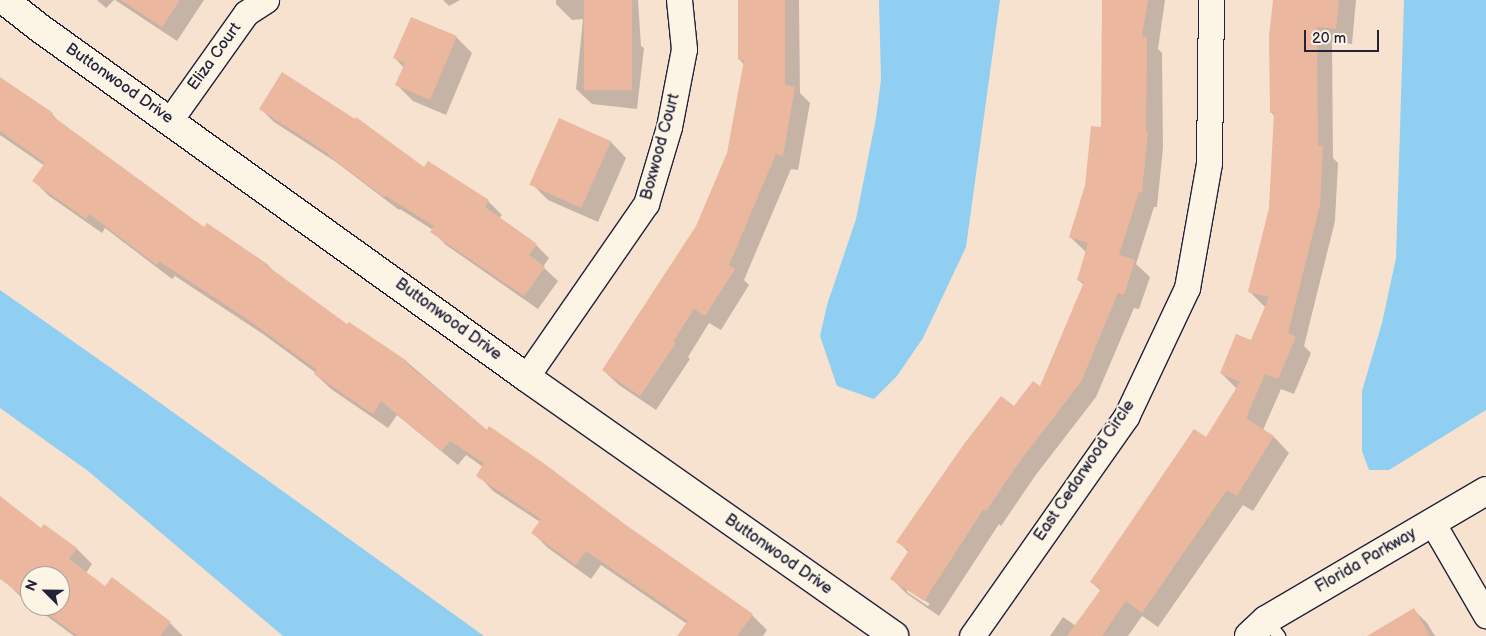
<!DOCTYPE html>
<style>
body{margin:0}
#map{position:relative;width:1486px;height:636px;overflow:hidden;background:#f7e2d0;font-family:"Balsamiq Sans",sans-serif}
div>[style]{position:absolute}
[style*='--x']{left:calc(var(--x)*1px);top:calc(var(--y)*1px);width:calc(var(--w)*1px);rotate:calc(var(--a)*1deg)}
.water>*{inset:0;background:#90cff1}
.shadow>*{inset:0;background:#0003}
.building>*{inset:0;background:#ecb79f;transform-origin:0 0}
.roads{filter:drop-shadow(1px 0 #22223b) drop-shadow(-1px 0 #22223b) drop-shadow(0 1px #22223b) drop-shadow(0 -1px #22223b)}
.lane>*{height:12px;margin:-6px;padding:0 6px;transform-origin:6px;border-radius:6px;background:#fcf5e5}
.street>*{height:25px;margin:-12.5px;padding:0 12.5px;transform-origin:12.5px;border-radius:12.5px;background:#fcf5e5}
.secondary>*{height:28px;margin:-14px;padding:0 14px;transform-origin:14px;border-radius:14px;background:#fcf5e5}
span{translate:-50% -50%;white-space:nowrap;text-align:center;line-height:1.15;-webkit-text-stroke:4px #fcf5e5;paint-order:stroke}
.street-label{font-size:16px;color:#22223b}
.north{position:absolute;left:20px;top:566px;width:50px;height:50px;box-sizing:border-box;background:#fcf5e5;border:1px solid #a5a1a1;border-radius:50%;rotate:293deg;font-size:14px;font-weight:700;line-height:20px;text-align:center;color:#22223b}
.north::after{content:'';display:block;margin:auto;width:18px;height:22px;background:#22223b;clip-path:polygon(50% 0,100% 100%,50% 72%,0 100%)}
.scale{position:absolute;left:1304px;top:30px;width:75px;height:22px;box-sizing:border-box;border:2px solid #22223b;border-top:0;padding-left:6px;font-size:15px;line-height:18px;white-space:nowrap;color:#22223b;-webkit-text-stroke:4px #fcf5e5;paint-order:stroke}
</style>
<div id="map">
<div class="water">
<div style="clip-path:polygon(879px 0,1000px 0,966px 247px,923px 338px,897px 376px,874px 399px,837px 386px,820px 336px,827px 305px,856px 219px,876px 118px,881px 80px)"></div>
<div style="clip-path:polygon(1404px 0,1486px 0,1486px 410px,1389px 470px,1369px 470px,1362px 451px,1362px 391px,1382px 323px,1396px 258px)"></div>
<div style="clip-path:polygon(0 290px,145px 392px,484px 636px,283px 636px,88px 471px,0 408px)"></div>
</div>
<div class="shadow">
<div style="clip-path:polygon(97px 0,114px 0,106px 8px)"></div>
<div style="clip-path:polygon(115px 0,204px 0,177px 41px)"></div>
<div style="clip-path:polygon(443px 0,460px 0,449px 6px)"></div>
<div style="clip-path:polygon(556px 0,638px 0,641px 46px,644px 48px,637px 109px,592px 104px,576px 89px,583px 19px,572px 20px,556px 4px)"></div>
<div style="clip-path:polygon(739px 0,799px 0,800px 93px,810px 103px,798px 170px,791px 169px,744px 280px,749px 285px,721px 330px,709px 323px,688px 357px,690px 359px,656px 410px,619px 385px,603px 370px,697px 227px,728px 153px,744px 65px,740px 60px)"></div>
<div style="clip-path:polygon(evenodd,1102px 0,1165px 0,1158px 49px,1162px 53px,1163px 148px,1157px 207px,1154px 207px,1136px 264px,1150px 277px,1139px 309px,1134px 308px,1096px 397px,1035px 476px,1001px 526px,999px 524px,939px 616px,907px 594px,892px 579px,909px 553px,898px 541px,1014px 408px,1040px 388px,1084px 285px,1078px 280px,1086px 252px,1070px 237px,1102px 128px,1102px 0,907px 589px,930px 604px,928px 606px,907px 592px,907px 589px)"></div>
<div style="clip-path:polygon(1274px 0,1356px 0,1352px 44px,1332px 42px,1333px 158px,1338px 163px,1335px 221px,1304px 346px,1311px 353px,1294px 394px,1281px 389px,1263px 430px,1274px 437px,1289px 453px,1253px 511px,1243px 505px,1158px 627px,1142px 616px,1128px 636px,1050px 636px,1063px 617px,1076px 626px,1101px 591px,1091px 582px,1206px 438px,1237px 389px,1221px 373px,1251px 342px,1266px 308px,1249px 291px,1270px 209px,1275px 117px,1271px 112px)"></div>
<div style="clip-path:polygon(456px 37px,472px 53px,446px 115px,413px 101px,397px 85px,404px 68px,395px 58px)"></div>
<div style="clip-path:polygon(0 79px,52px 114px,63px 126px,204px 228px,207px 225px,267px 264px,276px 274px,348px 326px,349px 324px,407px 362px,488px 431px,752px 615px,767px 630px,763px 636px,688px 636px,687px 624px,601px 565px,591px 579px,548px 548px,533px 533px,540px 522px,493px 491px,478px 475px,483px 467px,466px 455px,458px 465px,397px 415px,388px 428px,331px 389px,315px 374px,316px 373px,263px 334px,175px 276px,172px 279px,105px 228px,102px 233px,49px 196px,34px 181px,45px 166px,0 135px)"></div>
<div style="clip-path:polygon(261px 109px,424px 168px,488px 201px,502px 215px,499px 219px,536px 245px,549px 258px,543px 267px,558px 281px,538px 309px,446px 245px,432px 231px,433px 230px,400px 209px,399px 210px,336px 162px,274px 122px)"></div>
<div style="clip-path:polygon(560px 120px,611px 142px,626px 158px,598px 222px,548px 200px,532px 184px)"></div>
<div style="clip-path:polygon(0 498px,41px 529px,76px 548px,92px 564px,86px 573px,105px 588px,170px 623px,183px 636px,74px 636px,33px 606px,60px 606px,60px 576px,30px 576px,30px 604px,20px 596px,0 576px)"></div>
<div style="clip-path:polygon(1414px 610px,1427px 623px,1435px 636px,1379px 636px)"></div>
</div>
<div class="building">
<div style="clip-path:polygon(121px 0,180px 0,162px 27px)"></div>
<div style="left:584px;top:0;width:48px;height:90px"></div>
<div style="clip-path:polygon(738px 0,785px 0,785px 85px,795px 87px,783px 156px,776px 154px,729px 265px,735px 269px,705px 316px,694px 309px,673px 342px,676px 343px,640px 396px,602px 370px,696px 226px,727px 153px,744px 60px,738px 60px)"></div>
<div style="clip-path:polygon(1102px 0,1148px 0,1142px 36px,1147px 37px,1146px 131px,1148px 131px,1142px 193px,1139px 192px,1119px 255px,1135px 260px,1124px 295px,1118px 293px,1081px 382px,1020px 461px,986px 511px,983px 510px,924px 601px,890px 579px,909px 550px,896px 542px,964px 444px,1001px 396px,1014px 406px,1033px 381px,1040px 386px,1084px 282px,1077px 280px,1088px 243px,1069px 237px,1085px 186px,1091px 126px,1101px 127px)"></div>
<div style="clip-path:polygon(1273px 0,1339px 0,1336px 29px,1317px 27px,1318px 146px,1323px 146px,1320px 205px,1288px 333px,1296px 337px,1278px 379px,1265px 374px,1246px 418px,1274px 436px,1237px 496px,1227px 490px,1142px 613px,1126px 601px,1102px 636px,1067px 636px,1101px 589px,1090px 582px,1194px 429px,1206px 437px,1240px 382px,1220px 373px,1236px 334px,1251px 340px,1269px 297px,1248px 292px,1269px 208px,1274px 112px,1270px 113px,1269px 36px)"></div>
<div style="clip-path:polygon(411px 17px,457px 36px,430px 100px,395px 85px,405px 63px,393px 58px)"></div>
<div style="clip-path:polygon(282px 72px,355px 119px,356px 117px,424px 167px,428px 161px,489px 200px,485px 207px,537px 244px,529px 255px,545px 267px,524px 296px,430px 232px,434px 226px,386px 196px,384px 197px,328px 155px,329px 154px,259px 109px)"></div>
<div style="clip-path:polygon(0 77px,53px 113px,51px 115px,204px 227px,207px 223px,267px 264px,266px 265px,347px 324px,349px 322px,407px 361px,406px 363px,487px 430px,489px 426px,542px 462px,626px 525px,753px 614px,737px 636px,677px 636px,688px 621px,586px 551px,576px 565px,531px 533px,541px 519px,476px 476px,484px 463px,450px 441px,442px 451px,381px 401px,373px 414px,314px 374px,317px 370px,247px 319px,159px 261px,157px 265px,89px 214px,86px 219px,32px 181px,45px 163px,0 131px)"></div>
<div style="left:559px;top:118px;width:57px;height:73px;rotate:24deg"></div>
<div style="clip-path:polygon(0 496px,41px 528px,44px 524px,77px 548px,69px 559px,105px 586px,112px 577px,171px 622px,160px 636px,78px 636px,37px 606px,60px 606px,60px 576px,30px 576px,30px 601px,0 579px)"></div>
<div style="clip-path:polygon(1414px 608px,1430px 636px,1367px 636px)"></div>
</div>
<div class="roads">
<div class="lane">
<div style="--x:1266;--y:620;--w:21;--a:51"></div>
</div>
<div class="street">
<div style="--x:170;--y:120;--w:131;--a:-54.6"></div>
<div style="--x:246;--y:13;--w:24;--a:-33"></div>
<div style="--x:526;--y:377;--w:211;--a:-55.3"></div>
<div style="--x:646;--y:204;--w:80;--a:-73.4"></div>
<div style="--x:669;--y:127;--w:79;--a:-79.1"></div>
<div style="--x:684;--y:49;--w:49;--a:-95.8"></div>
<div style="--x:1432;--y:522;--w:108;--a:59.9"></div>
<div style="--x:972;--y:636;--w:268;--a:-54.9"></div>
<div style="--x:1126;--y:417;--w:143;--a:-64.7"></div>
<div style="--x:1187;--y:288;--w:127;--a:-80"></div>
<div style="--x:1209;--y:163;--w:163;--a:-89.3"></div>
</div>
<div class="secondary">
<div style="--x:4;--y:0;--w:47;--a:38.1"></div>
<div style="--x:41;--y:29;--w:597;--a:35.66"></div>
<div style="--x:526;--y:377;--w:450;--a:35.1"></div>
<div style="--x:1249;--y:636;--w:23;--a:-43"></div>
<div style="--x:1266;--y:620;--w:255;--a:-30.4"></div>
</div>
</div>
<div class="street-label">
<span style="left:215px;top:57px;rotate:-54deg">Eliza Court</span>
<span style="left:119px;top:84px;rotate:35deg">Buttonwood Drive</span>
<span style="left:661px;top:147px;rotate:-75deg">Boxwood Court</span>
<span style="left:448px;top:320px;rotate:36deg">Buttonwood Drive</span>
<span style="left:1085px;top:471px;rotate:-56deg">East Cedarwood Circle</span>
<span style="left:778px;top:555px;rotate:35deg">Buttonwood Drive</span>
<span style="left:1366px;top:561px;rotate:-30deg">Florida Parkway</span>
</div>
<div class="north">N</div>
<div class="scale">20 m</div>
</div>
